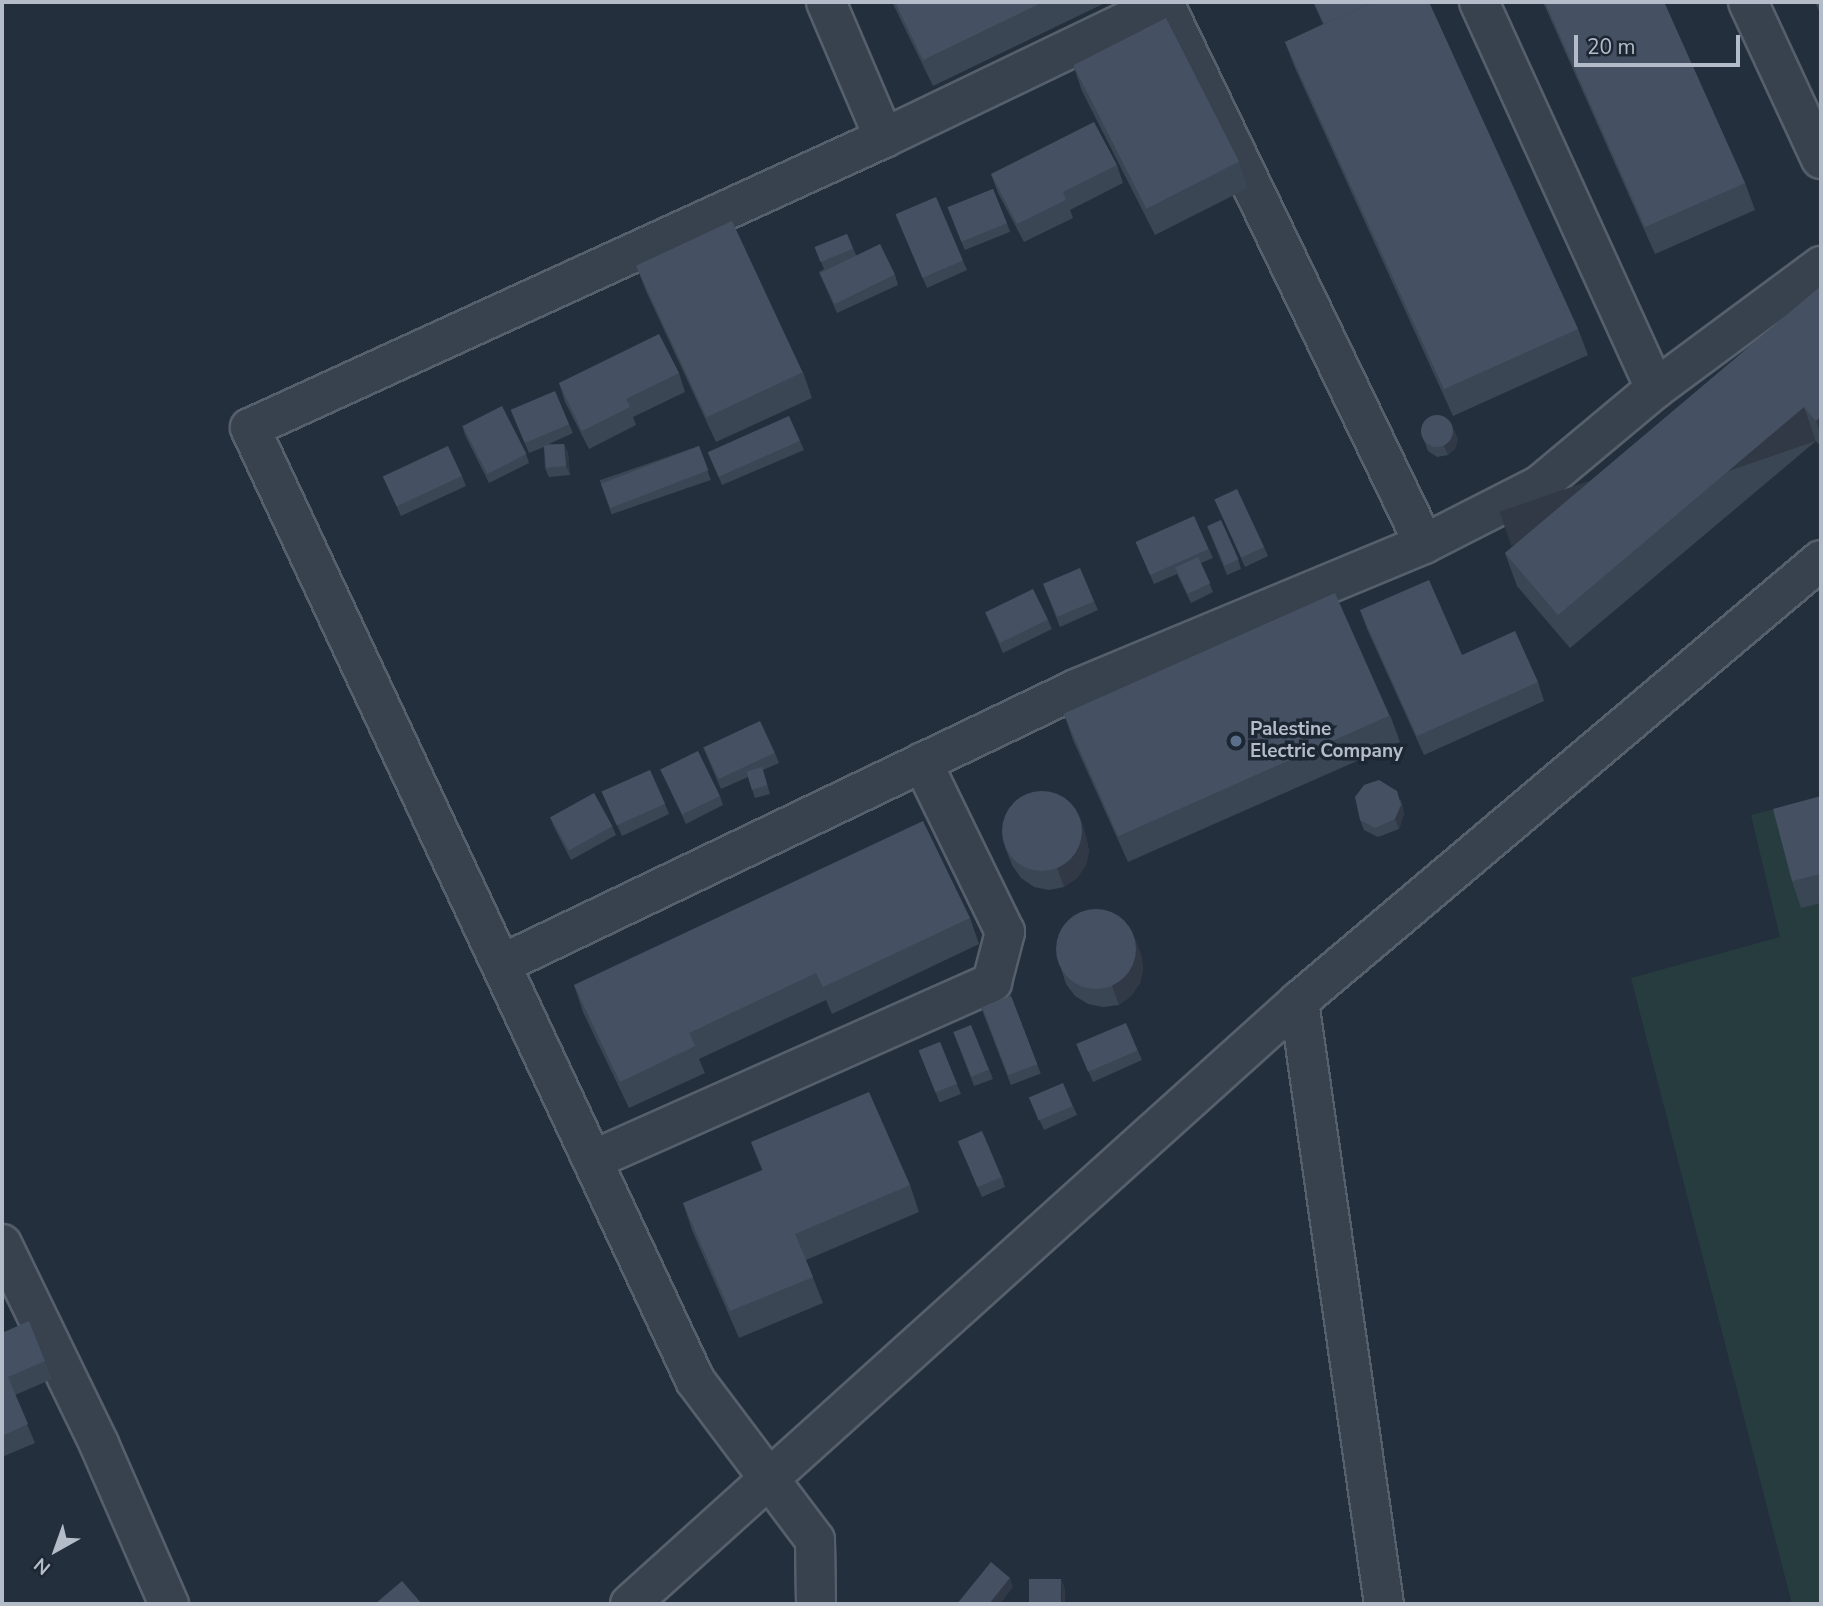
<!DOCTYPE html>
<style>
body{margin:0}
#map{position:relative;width:1823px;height:1606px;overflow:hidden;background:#242f3e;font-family:"Nunito Sans",sans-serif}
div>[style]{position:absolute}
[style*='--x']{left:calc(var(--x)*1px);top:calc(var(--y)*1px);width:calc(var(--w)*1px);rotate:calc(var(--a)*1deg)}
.green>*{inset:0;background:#263c3f}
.roads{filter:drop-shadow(2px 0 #565f6c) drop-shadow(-2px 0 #565f6c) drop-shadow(0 2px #565f6c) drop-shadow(0 -2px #565f6c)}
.minor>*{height:38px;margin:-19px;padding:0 19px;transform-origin:19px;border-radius:19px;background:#38414e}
.wall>*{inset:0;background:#3b4654;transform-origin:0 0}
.shaded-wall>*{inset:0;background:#303945;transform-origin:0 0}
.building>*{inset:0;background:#455162;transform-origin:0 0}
.round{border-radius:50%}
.dots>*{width:19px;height:19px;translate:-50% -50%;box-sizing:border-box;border:4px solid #1d2633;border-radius:50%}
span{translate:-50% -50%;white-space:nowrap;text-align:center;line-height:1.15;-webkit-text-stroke:7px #1d2633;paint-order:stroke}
.poi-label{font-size:19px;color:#b4bcc9;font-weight:700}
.left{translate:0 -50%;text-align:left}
.frame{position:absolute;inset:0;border:4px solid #b4bcc9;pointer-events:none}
.north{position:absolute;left:21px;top:1515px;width:70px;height:70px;-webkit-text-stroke:5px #1d2633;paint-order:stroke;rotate:220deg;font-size:19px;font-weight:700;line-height:28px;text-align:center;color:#b4bcc9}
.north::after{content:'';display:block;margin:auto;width:24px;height:32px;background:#b4bcc9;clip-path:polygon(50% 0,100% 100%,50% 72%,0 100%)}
.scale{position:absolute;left:1574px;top:35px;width:166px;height:32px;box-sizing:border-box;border:4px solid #b4bcc9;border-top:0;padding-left:9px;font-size:21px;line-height:24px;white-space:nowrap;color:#b4bcc9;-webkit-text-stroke:5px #1d2633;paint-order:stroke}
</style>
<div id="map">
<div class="green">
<div style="clip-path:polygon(1821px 797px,1821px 1604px,1792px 1604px,1631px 978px,1780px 937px,1751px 815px)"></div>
</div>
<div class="roads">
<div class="minor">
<div style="--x:826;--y:2;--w:148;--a:66.9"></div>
<div style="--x:1479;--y:2;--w:425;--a:65.5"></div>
<div style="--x:1748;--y:2;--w:173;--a:65.1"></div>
<div style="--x:1164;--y:3;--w:600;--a:64.33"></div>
<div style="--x:502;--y:964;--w:639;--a:-25.6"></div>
<div style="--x:1078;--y:688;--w:375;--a:-22.6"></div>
<div style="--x:1424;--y:544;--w:130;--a:-27"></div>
<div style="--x:1540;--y:485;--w:150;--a:-39.9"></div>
<div style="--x:1655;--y:389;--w:207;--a:-36.5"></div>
<div style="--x:1299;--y:1001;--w:609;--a:81.98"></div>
<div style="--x:593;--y:1160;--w:437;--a:-24"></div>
<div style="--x:992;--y:982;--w:52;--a:-75.4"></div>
<div style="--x:1005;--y:932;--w:189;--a:-116"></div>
<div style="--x:2;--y:1244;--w:222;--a:64.1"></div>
<div style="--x:99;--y:1444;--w:175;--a:66.4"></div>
<div style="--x:630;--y:1604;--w:901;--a:-42.03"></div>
<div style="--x:1299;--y:1001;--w:683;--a:-40.19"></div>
<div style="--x:816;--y:1604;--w:64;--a:-90.9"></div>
<div style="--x:815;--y:1540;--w:200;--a:-126.9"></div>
<div style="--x:695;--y:1380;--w:1051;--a:-115.05"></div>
<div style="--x:250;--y:428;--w:697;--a:-24.58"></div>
<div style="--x:884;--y:138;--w:313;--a:-25.7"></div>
</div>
</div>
<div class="wall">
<div style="clip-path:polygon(892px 2px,1107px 2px,933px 86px)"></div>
<div style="clip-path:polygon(1313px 2px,1432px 2px,1429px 3px,1578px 329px,1588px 355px,1453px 416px,1295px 68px,1285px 42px,1323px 24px)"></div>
<div style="clip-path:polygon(1543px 2px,1664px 2px,1745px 183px,1755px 210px,1655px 254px)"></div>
<div style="clip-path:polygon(1815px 2px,1821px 2px,1821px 16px)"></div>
<div style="clip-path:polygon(1073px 65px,1239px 162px,1248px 188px,1155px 235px,1082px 91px)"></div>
<div style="clip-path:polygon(1117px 165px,1123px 183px,1070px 210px,1073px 218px,1024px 242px,998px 193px,991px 174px)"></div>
<div style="left:993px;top:189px;width:46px;height:49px;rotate:68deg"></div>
<div style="clip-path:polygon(896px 215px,963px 261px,967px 270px,927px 288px)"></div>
<div style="clip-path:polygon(847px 234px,856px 255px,895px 275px,898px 285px,837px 313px,819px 272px,824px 269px,815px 248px)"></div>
<div style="clip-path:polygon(636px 265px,803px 372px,812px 398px,716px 442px,646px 291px)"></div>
<div style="clip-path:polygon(1821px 286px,1821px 447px,1816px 441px,1570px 648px,1517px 586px,1505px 553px)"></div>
<div style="clip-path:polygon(679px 373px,685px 392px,633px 417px,636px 425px,589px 449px,565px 402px,559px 383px)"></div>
<div style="clip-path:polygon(511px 411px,569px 424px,573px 433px,549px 444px,564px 444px,568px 453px,570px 475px,549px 477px,545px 468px,544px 447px,529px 453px)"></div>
<div style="clip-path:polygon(462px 425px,526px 454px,529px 463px,489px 483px,465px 435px)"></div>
<div style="clip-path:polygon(1421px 432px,1458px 439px,1455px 449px,1448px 455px,1437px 457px,1428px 451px)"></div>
<div style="clip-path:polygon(800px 441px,804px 450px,722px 485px,708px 452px)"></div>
<div style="left:699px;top:446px;width:36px;height:105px;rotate:71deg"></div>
<div style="clip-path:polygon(383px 476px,462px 476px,466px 486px,401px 516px)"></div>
<div style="clip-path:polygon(1215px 500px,1264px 547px,1268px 556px,1245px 567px)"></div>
<div style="clip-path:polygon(1207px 526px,1238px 559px,1241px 569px,1227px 575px)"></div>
<div style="clip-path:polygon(1136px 542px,1209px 549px,1213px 558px,1201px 563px,1213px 592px,1191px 603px,1177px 574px,1154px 584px)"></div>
<div style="clip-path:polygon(1043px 584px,1094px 601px,1098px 610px,1060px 627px)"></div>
<div style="clip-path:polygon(1360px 610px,1462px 655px,1538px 682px,1544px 701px,1424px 755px,1367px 629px)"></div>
<div style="clip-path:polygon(985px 612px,1048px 620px,1052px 629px,1003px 653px)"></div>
<div style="clip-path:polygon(1064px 714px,1390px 715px,1400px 742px,1128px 862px,1073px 740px)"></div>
<div style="clip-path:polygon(703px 747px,775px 753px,779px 763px,763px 770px,770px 794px,755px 798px,748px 777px,721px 789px)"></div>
<div style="clip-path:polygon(661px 770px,720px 796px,723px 805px,686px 824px)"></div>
<div style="clip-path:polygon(602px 792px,665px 804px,669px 814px,622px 836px)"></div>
<div style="clip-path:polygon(1821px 796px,1821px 903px,1801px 908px,1792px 881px)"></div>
<div style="clip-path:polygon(1401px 800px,1404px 814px,1399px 829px,1378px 837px,1364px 830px,1360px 820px)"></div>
<div style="clip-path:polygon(550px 817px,612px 826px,616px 835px,571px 860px,554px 827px)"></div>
<div style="clip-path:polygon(1080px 818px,1086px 837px,1089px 851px,1086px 865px,1077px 878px,1064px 887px,1049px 890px,1034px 887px,1021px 878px,1012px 865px,1005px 847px)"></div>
<div style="clip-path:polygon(970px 918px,979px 944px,832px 1014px,826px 1000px,699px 1059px,705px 1073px,629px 1108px,583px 1012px,574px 985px)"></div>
<div style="clip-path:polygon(1141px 954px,1143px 969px,1140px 983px,1131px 996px,1119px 1005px,1103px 1007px,1088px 1004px,1075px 996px,1066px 984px,1060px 965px)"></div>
<div style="left:1011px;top:996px;width:83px;height:32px;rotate:69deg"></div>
<div style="clip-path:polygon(953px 1031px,989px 1069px,993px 1079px,974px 1086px)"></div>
<div style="left:940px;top:1042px;width:56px;height:23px;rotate:68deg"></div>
<div style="clip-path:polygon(1077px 1045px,1138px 1051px,1142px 1060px,1093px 1082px)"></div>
<div style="clip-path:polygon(1029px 1097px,1073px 1106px,1077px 1115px,1044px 1130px)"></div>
<div style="clip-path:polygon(751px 1142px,910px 1185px,919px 1212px,806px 1260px,823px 1303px,739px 1338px,692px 1230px,683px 1203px,762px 1170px)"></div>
<div style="clip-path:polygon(958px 1142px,1002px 1177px,1005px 1187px,982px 1197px)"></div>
<div style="clip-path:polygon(2px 1333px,45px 1361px,52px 1379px,15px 1395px,35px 1443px,2px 1457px)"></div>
</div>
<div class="shaded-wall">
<div style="left:1804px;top:407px;width:36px;height:322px;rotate:71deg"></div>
<div style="clip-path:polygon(1821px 416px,1821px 436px,1816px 421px)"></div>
<div style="clip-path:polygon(1454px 429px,1458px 439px,1455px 449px,1448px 455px,1444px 446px)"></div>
<div style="clip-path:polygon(564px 444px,568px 453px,570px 475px,566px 466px)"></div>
<div style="clip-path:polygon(1397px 791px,1404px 814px,1399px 829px,1395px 819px)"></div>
<div style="clip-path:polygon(1080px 818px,1086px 837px,1089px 851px,1086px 865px,1077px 878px,1064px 887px,1057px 868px)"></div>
<div style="clip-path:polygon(1134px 936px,1141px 954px,1143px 969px,1140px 983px,1131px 996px,1119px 1005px,1112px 986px)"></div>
<div style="clip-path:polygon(1010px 1578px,1013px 1587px,1000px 1604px,989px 1604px)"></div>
<div style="clip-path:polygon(1061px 1579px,1065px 1588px,1065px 1604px,1062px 1604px)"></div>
</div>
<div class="building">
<div style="clip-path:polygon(895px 2px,1043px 2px,923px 60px)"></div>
<div style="clip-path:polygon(1314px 2px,1373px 2px,1324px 24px)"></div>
<div style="clip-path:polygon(1373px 2px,1429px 2px,1578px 329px,1444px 389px,1285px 42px)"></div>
<div style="clip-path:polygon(1545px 2px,1664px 2px,1745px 183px,1645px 227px)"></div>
<div style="clip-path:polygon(1817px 2px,1821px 2px,1821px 11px)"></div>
<div style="left:1166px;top:18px;width:161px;height:104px;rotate:63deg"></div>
<div style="clip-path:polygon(1094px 122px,1117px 165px,1063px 192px,1066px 200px,1017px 224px,991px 174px)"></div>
<div style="left:993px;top:189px;width:37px;height:49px;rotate:68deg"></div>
<div style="left:936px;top:197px;width:69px;height:44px;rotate:67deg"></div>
<div style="left:732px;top:221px;width:167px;height:106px;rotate:65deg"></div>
<div style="left:847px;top:234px;width:16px;height:35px;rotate:68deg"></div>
<div style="left:880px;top:244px;width:34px;height:67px;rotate:64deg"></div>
<div style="clip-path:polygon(1821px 286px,1821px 416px,1816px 421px,1804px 407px,1558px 615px,1505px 553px)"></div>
<div style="clip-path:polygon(659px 334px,679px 373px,626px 399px,630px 407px,582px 431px,559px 383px)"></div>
<div style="left:555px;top:391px;width:36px;height:48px;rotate:67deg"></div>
<div style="left:502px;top:406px;width:54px;height:44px;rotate:63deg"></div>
<div class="round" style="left:1421px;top:415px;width:32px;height:32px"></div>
<div style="left:789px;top:416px;width:27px;height:89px;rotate:66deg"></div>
<div style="left:564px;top:444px;width:22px;height:20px;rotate:85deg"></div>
<div style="left:448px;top:446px;width:33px;height:72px;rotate:65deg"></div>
<div style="left:699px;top:446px;width:26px;height:105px;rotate:69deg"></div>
<div style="left:1237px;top:489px;width:64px;height:25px;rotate:65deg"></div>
<div style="left:1194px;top:516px;width:36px;height:64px;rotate:66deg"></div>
<div style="left:1221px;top:520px;width:43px;height:15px;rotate:66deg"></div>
<div style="left:1198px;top:557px;width:29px;height:25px;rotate:65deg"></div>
<div style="left:1080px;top:568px;width:36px;height:40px;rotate:67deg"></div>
<div style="clip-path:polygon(1429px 580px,1462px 655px,1515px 631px,1538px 682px,1417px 736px,1360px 610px)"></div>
<div style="left:1033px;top:589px;width:34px;height:53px;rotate:64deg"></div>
<div style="left:1335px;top:593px;width:134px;height:297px;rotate:66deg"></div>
<div style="left:760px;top:721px;width:35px;height:62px;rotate:65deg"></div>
<div style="left:698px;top:751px;width:50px;height:42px;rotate:64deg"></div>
<div style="left:762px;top:767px;width:19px;height:16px;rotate:74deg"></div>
<div style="left:650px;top:770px;width:37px;height:53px;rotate:66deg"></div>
<div style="clip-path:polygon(1379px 780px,1397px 791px,1401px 805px,1395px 819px,1375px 828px,1360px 820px,1355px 797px,1364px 785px)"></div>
<div class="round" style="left:1002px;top:791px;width:80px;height:80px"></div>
<div style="left:594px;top:793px;width:38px;height:50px;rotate:61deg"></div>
<div style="clip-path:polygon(1821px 796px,1821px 874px,1792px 881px,1773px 809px)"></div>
<div style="clip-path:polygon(923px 821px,970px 918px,823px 987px,816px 973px,689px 1033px,695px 1046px,620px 1082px,574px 985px)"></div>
<div class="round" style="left:1056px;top:909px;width:80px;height:80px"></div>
<div style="left:1011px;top:996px;width:73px;height:31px;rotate:69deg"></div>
<div style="left:1126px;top:1023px;width:30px;height:54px;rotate:67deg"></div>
<div style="left:971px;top:1025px;width:48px;height:19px;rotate:68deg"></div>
<div style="left:940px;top:1042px;width:45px;height:23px;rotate:68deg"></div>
<div style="left:1063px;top:1083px;width:25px;height:37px;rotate:67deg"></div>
<div style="clip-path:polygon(869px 1092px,910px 1185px,795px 1234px,813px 1277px,730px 1311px,683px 1203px,763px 1170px,751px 1142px)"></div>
<div style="left:982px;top:1131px;width:50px;height:26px;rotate:67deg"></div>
<div style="clip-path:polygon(29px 1321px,45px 1361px,8px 1377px,28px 1424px,2px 1436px,2px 1333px)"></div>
<div style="clip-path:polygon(991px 1562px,1010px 1578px,989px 1604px,957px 1604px)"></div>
<div style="left:1029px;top:1579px;width:32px;height:25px"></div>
<div style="clip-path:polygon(402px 1581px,422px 1604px,375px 1604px)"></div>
</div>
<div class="dots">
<div style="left:1236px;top:741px;background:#5c6f8a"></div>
</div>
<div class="poi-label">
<span class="left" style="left:1250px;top:741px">Palestine<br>Electric Company</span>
</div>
<div class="frame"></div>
<div class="north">N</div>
<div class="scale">20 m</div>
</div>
